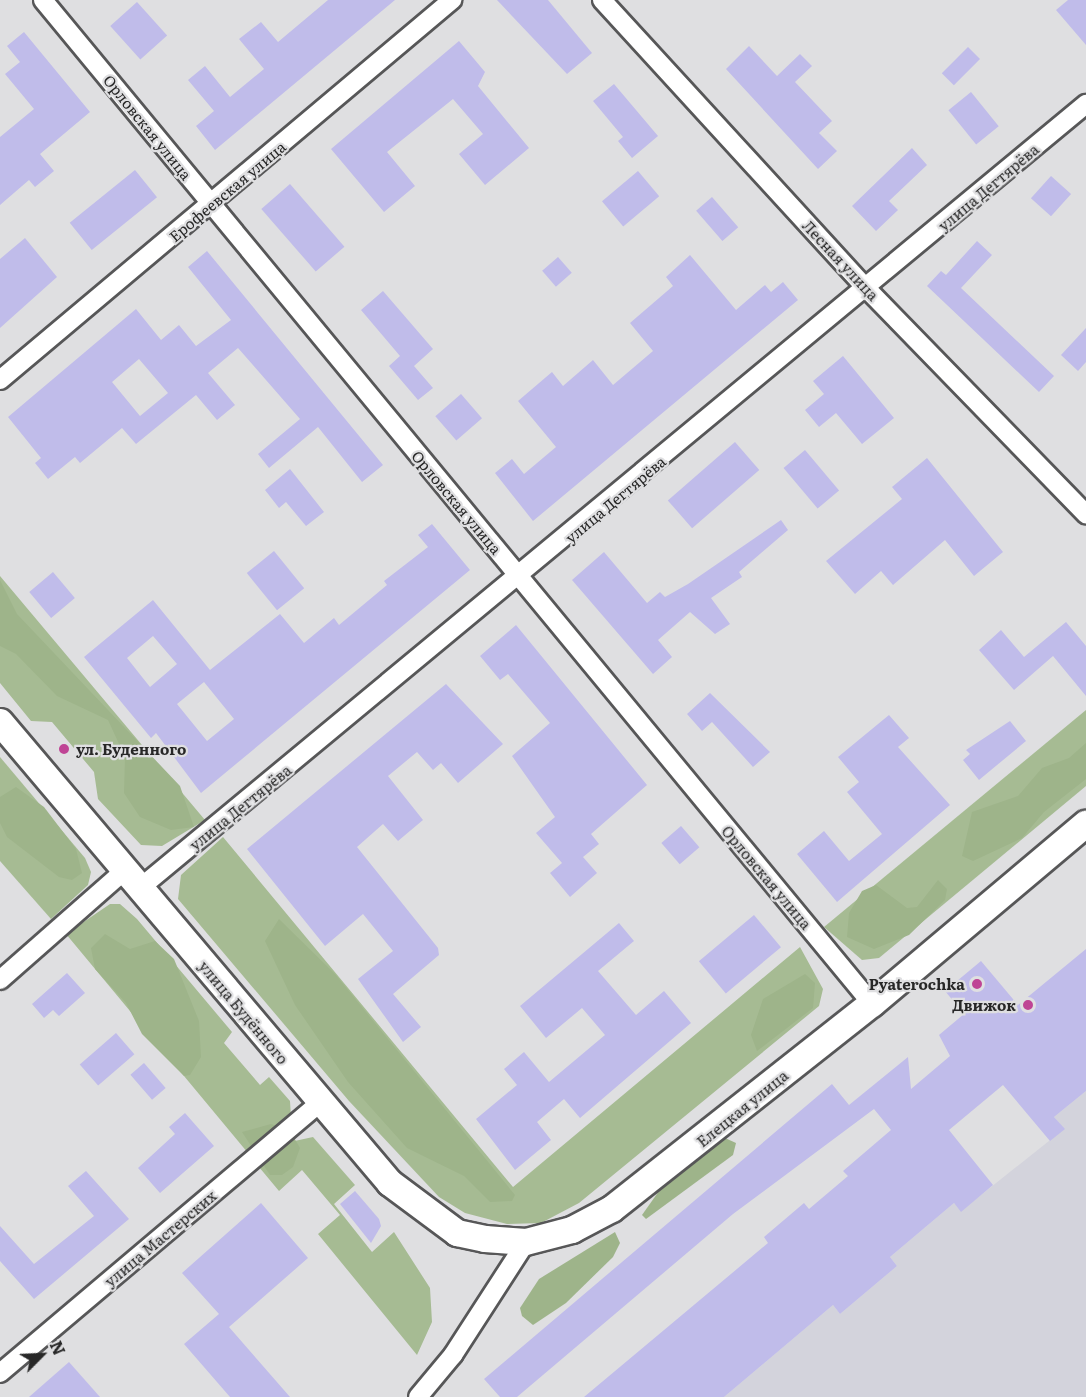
<!DOCTYPE html>
<meta charset="utf-8">
<style>
body{margin:0}
#map{position:relative;width:1086px;height:1397px;overflow:hidden;background:#dfdfe1;font-family:Literata,serif}
div>[style]{position:absolute}
[style*='--x']{left:calc(var(--x)*1px);top:calc(var(--y)*1px);width:calc(var(--w)*1px);rotate:calc(var(--a)*1deg)}
.built>*{inset:0;background:#d3d3dc}
.green>*{inset:0;background:#a6bb93}
.forest>*{inset:0;background:#9eb48a}
.building>*{inset:0;background:#c0bcea;transform-origin:0 0}
.roads{filter:drop-shadow(2px 0 #575758) drop-shadow(-2px 0 #575758) drop-shadow(0 2px #575758) drop-shadow(0 -2px #575758)}
.minor>*{height:18px;margin:-9px;padding:0 9px;transform-origin:9px;border-radius:9px;background:#fff}
.secondary>*{height:26px;margin:-13px;padding:0 13px;transform-origin:13px;border-radius:13px;background:#fff}
.dots>*{width:16px;height:16px;translate:-50% -50%;box-sizing:border-box;border:3px solid #dfdfe1;border-radius:50%}
span{translate:-50% -50%;white-space:nowrap;text-align:center;line-height:1.15;-webkit-text-stroke:4.5px #dfdfe1;paint-order:stroke}
.street-label{font-size:15px;color:#272727}
.poi-label{font-size:15px;color:#272727;font-weight:700}
.left{translate:0 -50%;text-align:left}
.right{translate:-100% -50%;text-align:right}
.north{position:absolute;left:12px;top:1325px;width:60px;height:60px;-webkit-text-stroke:4px #dfdfe1;paint-order:stroke;rotate:66deg;font-size:16px;font-weight:700;line-height:24px;text-align:center;color:#272727}
.north::after{content:'';display:block;margin:auto;width:21px;height:27px;background:#272727;clip-path:polygon(50% 0,100% 100%,50% 72%,0 100%)}
</style>
<div id="map">
<div class="built">
<div style="clip-path:polygon(1086px 1091px,1086px 1397px,724px 1397px,833px 1305px,840px 1314px,897px 1266px,890px 1257px,954px 1203px,961px 1211px,1064px 1129px,1054px 1117px)"></div>
</div>
<div class="green">
<div style="clip-path:polygon(0 576px,205px 820px,162px 846px,141px 845px,98px 799px,94px 772px,52px 722px,31px 721px,0 683px)"></div>
<div style="clip-path:polygon(1086px 710px,1086px 786px,879px 958px,862px 960px,824px 927px)"></div>
<div style="clip-path:polygon(0 757px,85px 858px,91px 872px,88px 885px,51px 919px,0 861px)"></div>
<div style="clip-path:polygon(223px 837px,513px 1187px,800px 947px,823px 989px,819px 1006px,579px 1203px,541px 1223px,507px 1224px,465px 1213px,439px 1197px,349px 1101px,178px 899px,181px 875px)"></div>
<div style="clip-path:polygon(110px 904px,120px 904px,137px 919px,232px 1032px,224px 1043px,260px 1085px,269px 1077px,290px 1101px,291px 1117px,248px 1153px,66px 934px)"></div>
<div style="clip-path:polygon(313px 1137px,355px 1185px,334px 1204px,372px 1252px,394px 1232px,430px 1288px,432px 1322px,417px 1355px,318px 1234px,340px 1215px,302px 1170px,279px 1191px,259px 1167px,290px 1142px)"></div>
</div>
<div class="forest">
<div style="clip-path:polygon(0 580px,17px 614px,180px 786px,194px 827px,171px 830px,140px 817px,124px 793px,125px 757px,108px 720px,57px 696px,16px 654px,0 646px)"></div>
<div style="clip-path:polygon(1086px 743px,1086px 779px,1044px 812px,1022px 838px,973px 861px,962px 856px,972px 812px,1018px 796px,1042px 768px,1069px 758px)"></div>
<div style="clip-path:polygon(16px 787px,44px 807px,76px 849px,82px 873px,72px 880px,59px 877px,7px 837px,0 823px,0 797px)"></div>
<div style="clip-path:polygon(938px 880px,947px 889px,945px 900px,909px 935px,874px 949px,847px 937px,849px 913px,862px 891px,876px 885px,907px 908px,917px 907px)"></div>
<div style="clip-path:polygon(279px 919px,335px 974px,515px 1195px,512px 1201px,490px 1202px,464px 1176px,407px 1148px,348px 1082px,295px 1005px,265px 941px)"></div>
<div style="clip-path:polygon(105px 934px,130px 949px,155px 941px,174px 959px,199px 1021px,201px 1057px,190px 1075px,184px 1076px,142px 1034px,126px 1003px,95px 969px,91px 948px)"></div>
<div style="clip-path:polygon(805px 974px,815px 983px,813px 1008px,757px 1051px,751px 1035px,763px 999px)"></div>
<div style="clip-path:polygon(271px 1124px,290px 1131px,300px 1148px,293px 1167px,282px 1175px,270px 1175px,242px 1132px)"></div>
<div style="clip-path:polygon(725px 1138px,736px 1143px,733px 1155px,646px 1219px,642px 1215px,659px 1191px)"></div>
<div style="clip-path:polygon(615px 1232px,620px 1243px,613px 1257px,566px 1303px,533px 1325px,522px 1316px,520px 1308px,539px 1279px)"></div>
</div>
<div class="building">
<div style="clip-path:polygon(328px 0,395px 0,215px 150px,196px 126px,214px 111px,188px 80px,205px 66px,230px 97px,264px 69px,239px 39px,261px 22px,278px 42px)"></div>
<div style="clip-path:polygon(497px 0,548px 0,592px 53px,567px 74px)"></div>
<div style="clip-path:polygon(1068px 0,1086px 0,1086px 45px,1056px 10px)"></div>
<div style="left:137px;top:2px;width:45px;height:36px;rotate:48deg"></div>
<div style="clip-path:polygon(24px 32px,90px 112px,40px 154px,54px 171px,35px 187px,29px 180px,0 205px,0 137px,34px 109px,5px 74px,20px 62px,7px 46px)"></div>
<div style="clip-path:polygon(459px 41px,485px 72px,478px 86px,529px 148px,485px 185px,459px 154px,483px 134px,453px 99px,387px 152px,415px 186px,384px 212px,331px 149px)"></div>
<div style="clip-path:polygon(749px 46px,777px 76px,800px 54px,812px 66px,795px 82px,832px 121px,819px 133px,837px 151px,818px 169px,726px 69px)"></div>
<div style="left:968px;top:47px;width:17px;height:37px;rotate:45deg"></div>
<div style="clip-path:polygon(614px 84px,658px 136px,632px 158px,618px 141px,623px 137px,593px 101px)"></div>
<div style="left:971px;top:92px;width:44px;height:29px;rotate:51deg"></div>
<div style="clip-path:polygon(912px 148px,927px 165px,889px 201px,898px 210px,876px 231px,852px 206px)"></div>
<div style="left:135px;top:170px;width:35px;height:84px;rotate:51deg"></div>
<div style="left:638px;top:171px;width:33px;height:47px;rotate:50deg"></div>
<div style="left:1051px;top:176px;width:27px;height:30px;rotate:42deg"></div>
<div style="left:290px;top:184px;width:83px;height:38px;rotate:49deg"></div>
<div style="left:712px;top:197px;width:40px;height:21px;rotate:49deg"></div>
<div style="clip-path:polygon(25px 238px,57px 277px,0 328px,0 259px)"></div>
<div style="clip-path:polygon(977px 241px,992px 255px,961px 288px,1054px 376px,1039px 392px,927px 286px,941px 271px,946px 275px)"></div>
<div style="clip-path:polygon(evenodd,207px 251px,383px 465px,362px 482px,318px 427px,269px 468px,258px 454px,300px 419px,238px 348px,208px 373px,235px 405px,217px 420px,196px 395px,136px 444px,122px 428px,80px 463px,75px 457px,48px 479px,35px 463px,41px 458px,8px 417px,136px 309px,161px 340px,179px 325px,196px 346px,231px 320px,188px 267px,207px 251px,139px 359px,168px 393px,140px 416px,112px 382px,139px 359px)"></div>
<div style="clip-path:polygon(690px 255px,736px 310px,765px 285px,771px 292px,783px 282px,798px 300px,533px 521px,495px 473px,512px 459px,524px 474px,556px 447px,518px 401px,552px 372px,563px 386px,593px 360px,613px 385px,653px 351px,630px 323px,673px 286px,666px 277px)"></div>
<div style="left:558px;top:257px;width:21px;height:21px;rotate:49deg"></div>
<div style="clip-path:polygon(383px 291px,433px 349px,414px 366px,433px 388px,418px 400px,389px 366px,400px 356px,361px 310px)"></div>
<div style="clip-path:polygon(1086px 328px,1086px 362px,1078px 371px,1061px 355px)"></div>
<div style="clip-path:polygon(843px 356px,894px 418px,862px 444px,836px 413px,819px 427px,805px 410px,824px 394px,813px 381px)"></div>
<div style="left:461px;top:394px;width:32px;height:34px;rotate:49deg"></div>
<div style="left:735px;top:442px;width:37px;height:89px;rotate:49deg"></div>
<div style="left:805px;top:450px;width:53px;height:28px;rotate:50deg"></div>
<div style="clip-path:polygon(927px 458px,1003px 552px,974px 576px,945px 540px,893px 585px,881px 571px,855px 594px,826px 561px,902px 499px,892px 487px)"></div>
<div style="clip-path:polygon(290px 469px,324px 512px,306px 526px,286px 502px,279px 508px,265px 490px)"></div>
<div style="clip-path:polygon(781px 520px,788px 530px,739px 572px,742px 577px,711px 598px,730px 624px,715px 634px,690px 612px,658px 640px,672px 657px,653px 674px,572px 580px,604px 552px,647px 603px,660px 592px,665px 597px,688px 584px)"></div>
<div style="clip-path:polygon(evenodd,432px 524px,470px 570px,201px 793px,156px 733px,151px 738px,84px 657px,153px 600px,210px 670px,280px 614px,304px 643px,334px 618px,339px 625px,387px 585px,384px 581px,428px 547px,418px 535px,432px 524px,153px 636px,177px 664px,150px 687px,127px 658px,153px 636px,432px 524px,204px 682px,234px 719px,207px 741px,177px 704px,204px 682px)"></div>
<div style="left:274px;top:551px;width:48px;height:35px;rotate:51deg"></div>
<div style="left:53px;top:572px;width:34px;height:31px;rotate:50deg"></div>
<div style="clip-path:polygon(1066px 622px,1086px 646px,1086px 696px,1053px 656px,1014px 690px,979px 650px,1001px 630px,1024px 657px)"></div>
<div style="clip-path:polygon(516px 625px,647px 785px,591px 834px,599px 844px,583px 857px,597px 873px,570px 897px,550px 873px,562px 863px,536px 833px,555px 817px,512px 756px,550px 723px,508px 674px,500px 680px,480px 656px)"></div>
<div style="clip-path:polygon(446px 684px,503px 744px,458px 783px,441px 763px,433px 770px,417px 752px,388px 776px,423px 820px,398px 841px,383px 824px,357px 847px,438px 948px,439px 955px,393px 994px,421px 1027px,403px 1042px,358px 979px,393px 951px,363px 914px,325px 946px,247px 849px)"></div>
<div style="clip-path:polygon(710px 693px,770px 752px,753px 767px,712px 722px,702px 731px,687px 714px)"></div>
<div style="clip-path:polygon(889px 715px,909px 738px,898px 747px,950px 805px,837px 902px,797px 854px,824px 831px,849px 861px,882px 834px,847px 792px,859px 782px,838px 757px)"></div>
<div style="clip-path:polygon(1010px 721px,1026px 741px,979px 780px,963px 760px,970px 754px,966px 750px)"></div>
<div style="left:681px;top:826px;width:28px;height:26px;rotate:49deg"></div>
<div style="left:754px;top:915px;width:42px;height:72px;rotate:50deg"></div>
<div style="clip-path:polygon(619px 923px,634px 941px,598px 971px,636px 1015px,664px 991px,691px 1023px,580px 1118px,564px 1099px,537px 1122px,551px 1140px,515px 1170px,476px 1119px,517px 1085px,504px 1069px,524px 1052px,549px 1082px,605px 1035px,582px 1008px,546px 1038px,520px 1006px)"></div>
<div style="clip-path:polygon(1086px 949px,1086px 1091px,1054px 1117px,1065px 1129px,1050px 1141px,1003px 1085px,949px 1130px,993px 1185px,961px 1212px,954px 1203px,890px 1257px,897px 1266px,840px 1314px,833px 1305px,724px 1397px,584px 1397px,768px 1243px,764px 1237px,804px 1203px,809px 1209px,848px 1176px,843px 1171px,891px 1130px,874px 1109px,733px 1214px,517px 1397px,500px 1397px,484px 1379px,832px 1084px,849px 1105px,908px 1057px,911px 1089px,950px 1056px,939px 1035px,964px 1014px,945px 991px,981px 961px,1018px 1005px)"></div>
<div style="clip-path:polygon(67px 973px,85px 993px,59px 1016px,53px 1010px,44px 1018px,32px 1004px)"></div>
<div style="left:116px;top:1033px;width:28px;height:48px;rotate:49deg"></div>
<div style="left:144px;top:1063px;width:33px;height:18px;rotate:49deg"></div>
<div style="clip-path:polygon(185px 1113px,214px 1146px,160px 1193px,138px 1168px,175px 1134px,169px 1127px)"></div>
<div style="clip-path:polygon(86px 1171px,129px 1219px,34px 1299px,0 1261px,0 1226px,34px 1264px,94px 1216px,68px 1186px)"></div>
<div style="clip-path:polygon(355px 1191px,379px 1219px,381px 1226px,371px 1243px,340px 1204px)"></div>
<div style="clip-path:polygon(261px 1203px,308px 1258px,229px 1327px,290px 1397px,230px 1397px,184px 1344px,219px 1314px,182px 1273px)"></div>
<div style="clip-path:polygon(69px 1362px,100px 1397px,29px 1397px)"></div>
</div>
<div class="roads">
<div class="minor">
<div style="--x:43;--y:0;--w:1302;--a:50.45"></div>
<div style="--x:602;--y:0;--w:394;--a:47.5"></div>
<div style="--x:868;--y:290;--w:313;--a:45.8"></div>
<div style="--x:0;--y:380;--w:591;--a:-40.05"></div>
<div style="--x:140;--y:888;--w:1229;--a:-39.65"></div>
<div style="--x:0;--y:980;--w:167;--a:-41.3"></div>
<div style="--x:0;--y:1373;--w:419;--a:-40.2"></div>
<div style="--x:418;--y:1397;--w:55;--a:-50.2"></div>
<div style="--x:453;--y:1355;--w:135;--a:-57.1"></div>
</div>
<div class="secondary">
<div style="--x:0;--y:722;--w:604;--a:49.77"></div>
<div style="--x:390;--y:1183;--w:84;--a:36.7"></div>
<div style="--x:457;--y:1233;--w:29;--a:12"></div>
<div style="--x:485;--y:1239;--w:41;--a:4.2"></div>
<div style="--x:526;--y:1242;--w:48;--a:-14.6"></div>
<div style="--x:572;--y:1230;--w:45;--a:-27.7"></div>
<div style="--x:612;--y:1209;--w:331;--a:-38.3"></div>
<div style="--x:872;--y:1004;--w:280;--a:-40.1"></div>
</div>
</div>
<div class="dots">
<div style="left:64px;top:749px;background:#bf4495"></div>
<div style="left:977px;top:984px;background:#bf4495"></div>
<div style="left:1028px;top:1005px;background:#bf4495"></div>
</div>
<div class="street-label">
<span style="left:148px;top:127px;rotate:51deg">Орловская улица</span>
<span style="left:988px;top:187px;rotate:-40deg">улица Дегтярёва</span>
<span style="left:227px;top:191px;rotate:-40deg">Ерофеевская улица</span>
<span style="left:841px;top:260px;rotate:47deg">Лесная улица</span>
<span style="left:615px;top:499px;rotate:-40deg">улица Дегтярёва</span>
<span style="left:457px;top:502px;rotate:50deg">Орловская улица</span>
<span style="left:240px;top:807px;rotate:-39deg">улица Дегтярёва</span>
<span style="left:767px;top:877px;rotate:50deg">Орловская улица</span>
<span style="left:244px;top:1012px;rotate:50deg">улица Будённого</span>
<span style="left:742px;top:1108px;rotate:-39deg">Елецкая улица</span>
<span style="left:160px;top:1238px;rotate:-40deg">улица Мастерских</span>
</div>
<div class="poi-label">
<span class="left" style="left:76px;top:749px">ул. Буденного</span>
<span class="right" style="left:965px;top:984px">Pyaterochka</span>
<span class="right" style="left:1016px;top:1005px">Движок</span>
</div>
<div class="north">N</div>
</div>
